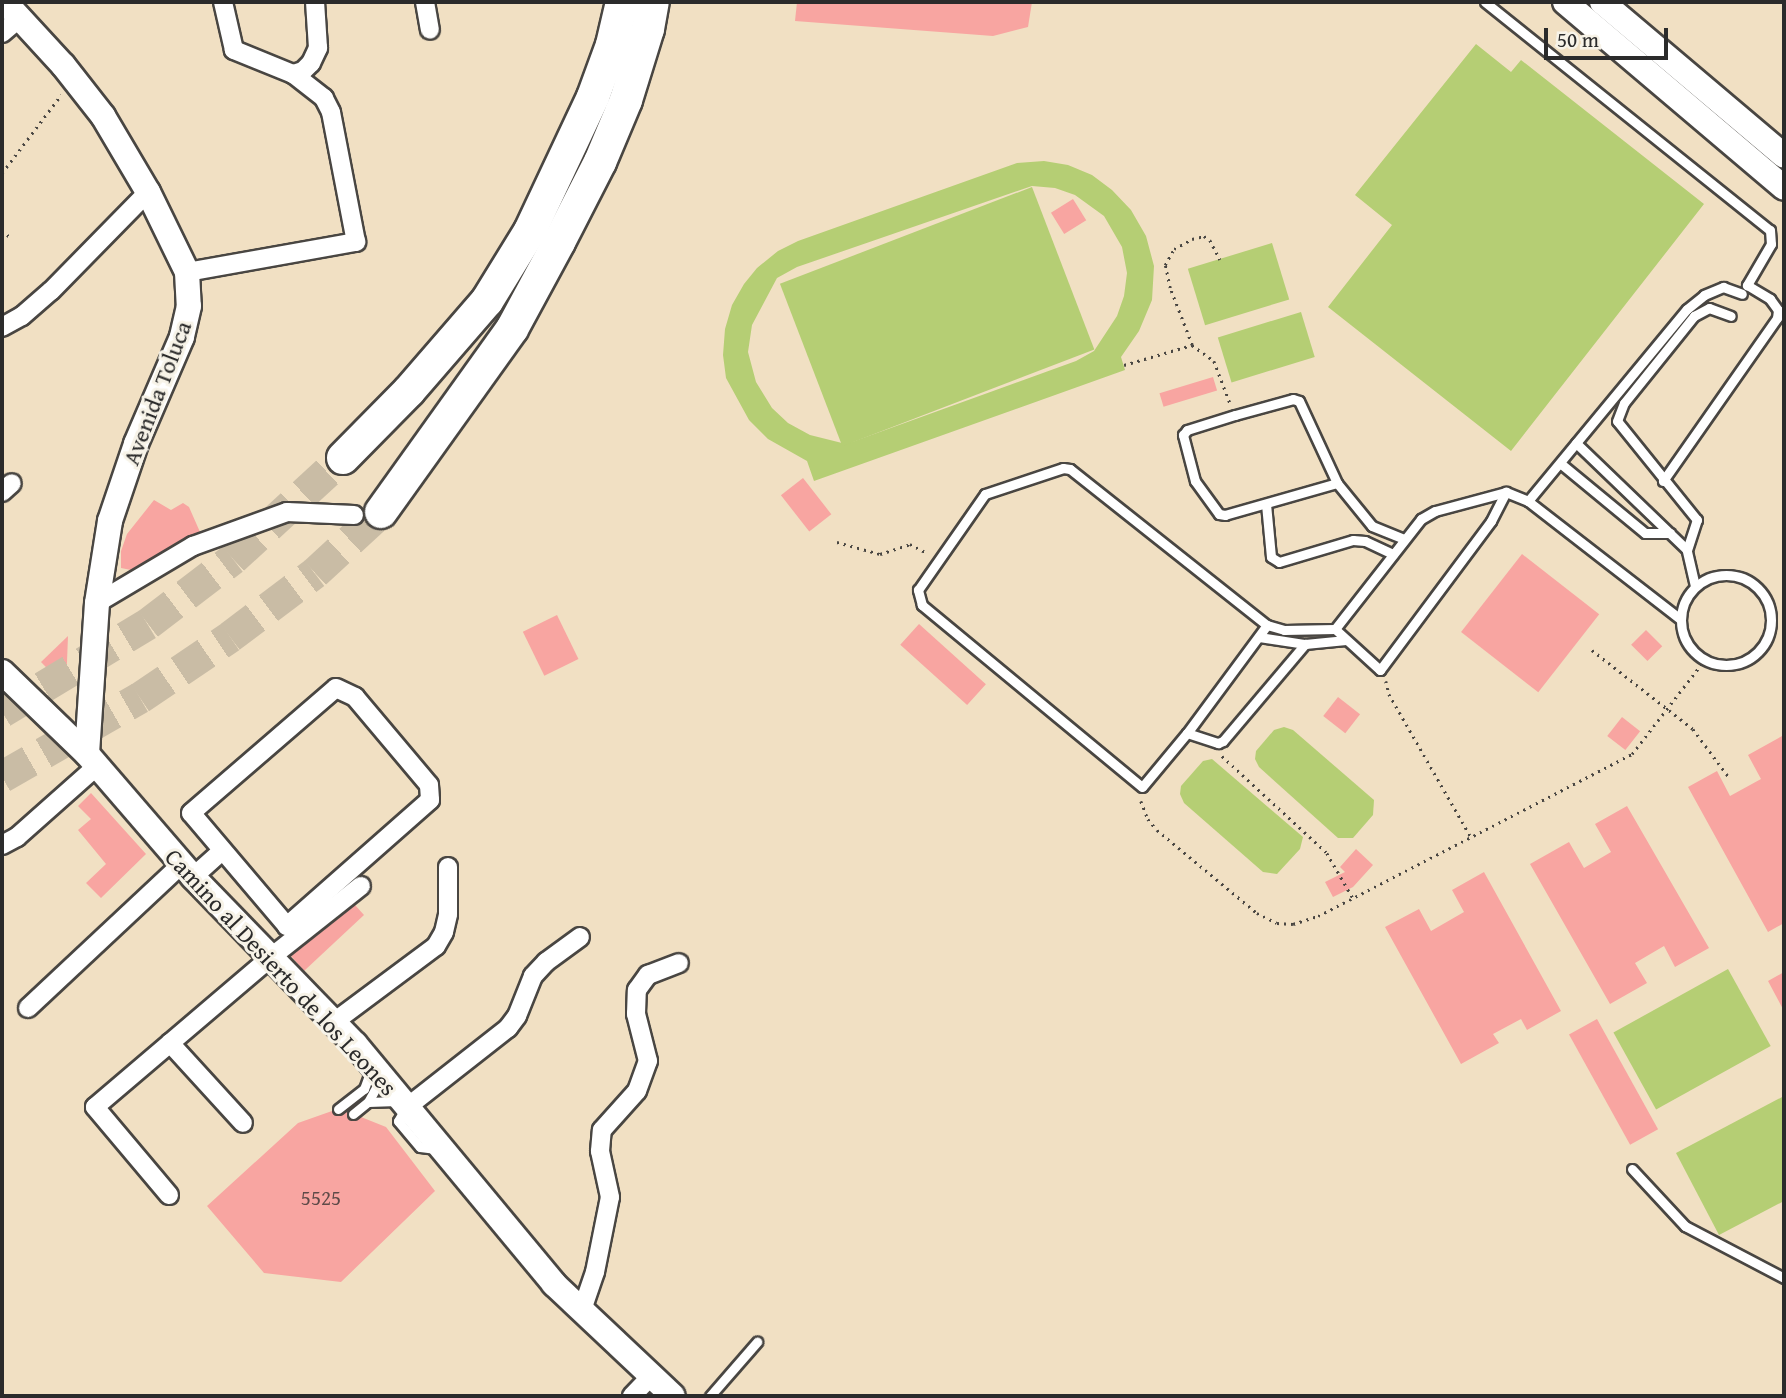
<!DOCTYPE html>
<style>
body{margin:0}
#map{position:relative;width:1786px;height:1398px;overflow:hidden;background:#f1e0c3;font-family:"Gentium Book Plus",serif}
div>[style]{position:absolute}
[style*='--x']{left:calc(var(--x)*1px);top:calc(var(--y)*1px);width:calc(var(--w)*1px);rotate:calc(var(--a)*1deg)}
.green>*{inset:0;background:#b5ce74;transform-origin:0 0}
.building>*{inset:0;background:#f8a5a1;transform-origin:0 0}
.highway-tunnel>*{height:32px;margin-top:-16px;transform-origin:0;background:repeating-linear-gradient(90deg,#c9bca5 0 32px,transparent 0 48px)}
.path>*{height:2.5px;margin-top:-1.25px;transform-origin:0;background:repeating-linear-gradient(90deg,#494642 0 2px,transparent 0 7px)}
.roads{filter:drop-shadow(2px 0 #494642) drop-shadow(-2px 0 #494642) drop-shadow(0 2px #494642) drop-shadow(0 -2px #494642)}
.lane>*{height:9px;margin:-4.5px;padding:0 4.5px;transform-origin:4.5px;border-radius:4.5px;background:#fff}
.lane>.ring{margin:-4.5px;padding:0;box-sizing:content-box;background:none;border:9px solid #fff;border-radius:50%}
.street>*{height:18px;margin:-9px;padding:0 9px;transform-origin:9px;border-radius:9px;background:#fff}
.secondary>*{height:24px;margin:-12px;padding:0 12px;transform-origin:12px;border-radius:12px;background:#fff}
.highway>*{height:32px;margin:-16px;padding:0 16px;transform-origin:16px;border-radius:16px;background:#fff}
span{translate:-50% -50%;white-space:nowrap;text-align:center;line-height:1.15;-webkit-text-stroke:6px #f7f3e8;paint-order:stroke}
.number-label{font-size:21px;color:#5e4a48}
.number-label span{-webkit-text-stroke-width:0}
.street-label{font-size:24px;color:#2b2b2b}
.frame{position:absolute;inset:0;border:4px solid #2b2b2b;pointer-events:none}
.scale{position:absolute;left:1544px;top:28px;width:124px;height:32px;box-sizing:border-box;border:4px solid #2b2b2b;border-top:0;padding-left:9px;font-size:21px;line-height:24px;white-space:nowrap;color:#2b2b2b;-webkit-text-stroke:5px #f7f3e8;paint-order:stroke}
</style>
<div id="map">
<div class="green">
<div style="clip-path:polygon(1476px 44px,1511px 72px,1521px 60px,1704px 204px,1511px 451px,1328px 307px,1392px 225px,1355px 195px)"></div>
<div style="clip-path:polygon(evenodd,1044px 161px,1068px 165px,1092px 175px,1112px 190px,1131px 210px,1146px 236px,1154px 266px,1152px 300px,1139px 331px,1121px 357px,1125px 370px,814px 481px,807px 461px,768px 439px,749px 420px,726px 378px,723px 355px,725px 329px,732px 305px,744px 284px,757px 268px,778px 251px,798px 241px,1017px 163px,1044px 161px,1032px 186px,1055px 188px,1075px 195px,1104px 216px,1122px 247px,1127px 273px,1124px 296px,1117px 316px,1094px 351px,1076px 361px,852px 442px,842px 443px,810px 435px,788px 423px,772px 408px,756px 382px,748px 352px,752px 325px,777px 278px,797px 267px,1032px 186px)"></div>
<div style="left:1032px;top:187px;width:174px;height:270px;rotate:69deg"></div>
<div style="left:1272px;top:243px;width:59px;height:88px;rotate:73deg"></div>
<div style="left:1301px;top:312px;width:47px;height:87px;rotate:73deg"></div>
<div style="clip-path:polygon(1284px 727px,1293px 730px,1374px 800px,1373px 815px,1353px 838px,1338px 838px,1259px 767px,1255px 759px,1256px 751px,1274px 730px)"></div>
<div style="clip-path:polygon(1212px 759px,1303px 837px,1300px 849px,1277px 874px,1263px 872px,1184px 803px,1180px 794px,1181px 786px,1203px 761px)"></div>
<div style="left:1728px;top:969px;width:88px;height:131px;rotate:61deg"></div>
<div style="clip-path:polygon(1784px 1096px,1784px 1201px,1719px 1235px,1676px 1153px)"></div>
</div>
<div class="building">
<div style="clip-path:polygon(797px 2px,1032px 2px,1028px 27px,993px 36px,795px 21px)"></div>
<div style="left:1073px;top:199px;width:25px;height:26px;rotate:58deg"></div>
<div style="left:1213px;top:377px;width:14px;height:56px;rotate:73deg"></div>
<div style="left:803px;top:478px;width:46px;height:28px;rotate:52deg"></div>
<div style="clip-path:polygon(154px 500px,171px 510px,183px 503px,189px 507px,200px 532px,131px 570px,121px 568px,121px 551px,127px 534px)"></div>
<div style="left:1522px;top:554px;width:98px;height:99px;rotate:38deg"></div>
<div style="left:557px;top:615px;width:49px;height:38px;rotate:64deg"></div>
<div style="left:919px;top:624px;width:90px;height:28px;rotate:42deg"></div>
<div style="left:1646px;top:630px;width:23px;height:21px;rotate:45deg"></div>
<div style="clip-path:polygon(68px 636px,66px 688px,41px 662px)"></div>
<div style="left:1338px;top:697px;width:28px;height:24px;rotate:38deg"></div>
<div style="left:1622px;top:717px;width:23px;height:24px;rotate:38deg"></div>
<div style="clip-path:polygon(1784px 735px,1784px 923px,1768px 932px,1688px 787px,1717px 771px,1730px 796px,1761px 779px,1748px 755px)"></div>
<div style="clip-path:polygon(91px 793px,146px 854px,101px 898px,86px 883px,106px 864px,78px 830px,91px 819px,78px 806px)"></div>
<div style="clip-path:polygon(1627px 806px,1709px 948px,1675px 967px,1664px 946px,1635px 963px,1647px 983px,1610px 1004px,1530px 864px,1569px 842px,1584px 868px,1611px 852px,1595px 824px)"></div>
<div style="clip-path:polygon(1356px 849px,1373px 865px,1353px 887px,1333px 897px,1325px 882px,1345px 872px,1340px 867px)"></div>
<div style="clip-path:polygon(1484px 872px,1561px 1011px,1527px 1030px,1521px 1019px,1493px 1034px,1499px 1043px,1461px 1064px,1385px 927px,1419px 909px,1431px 931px,1464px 912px,1452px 890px)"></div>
<div style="clip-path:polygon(355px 905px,364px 915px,304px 971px,291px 956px)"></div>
<div style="clip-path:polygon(1784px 972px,1784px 1011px,1768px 981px)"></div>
<div style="left:1597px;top:1019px;width:126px;height:32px;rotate:61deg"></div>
<div style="clip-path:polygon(332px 1111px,338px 1116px,347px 1111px,351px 1121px,361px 1117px,386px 1127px,435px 1191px,341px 1282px,264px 1273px,207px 1206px,298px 1123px)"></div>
</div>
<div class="highway-tunnel">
<div style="--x:2;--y:712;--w:170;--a:-31.1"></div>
<div style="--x:148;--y:624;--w:107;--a:-37.4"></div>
<div style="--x:233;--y:559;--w:149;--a:-42.6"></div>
<div style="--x:2;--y:777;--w:159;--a:-29.8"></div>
<div style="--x:140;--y:698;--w:109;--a:-34.1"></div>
<div style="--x:230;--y:637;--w:106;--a:-37"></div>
<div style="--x:315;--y:573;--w:90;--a:-42.7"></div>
</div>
<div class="path">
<div style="--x:2;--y:173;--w:98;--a:-52.9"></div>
<div style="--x:2;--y:230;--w:13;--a:42"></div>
<div style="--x:1192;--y:345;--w:61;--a:-111.1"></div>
<div style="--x:1170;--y:288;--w:24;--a:-102"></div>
<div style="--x:1165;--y:265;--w:18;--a:-61"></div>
<div style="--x:1174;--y:249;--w:21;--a:-29"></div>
<div style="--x:1192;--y:239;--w:12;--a:-14"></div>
<div style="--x:1204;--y:236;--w:7;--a:34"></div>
<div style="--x:1210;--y:240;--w:22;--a:63"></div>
<div style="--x:1124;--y:365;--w:71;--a:-16.4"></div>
<div style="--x:1192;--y:345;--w:27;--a:36"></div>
<div style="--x:1214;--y:361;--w:45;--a:69.1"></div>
<div style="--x:837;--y:542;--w:45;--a:15.6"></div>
<div style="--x:880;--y:554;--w:32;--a:-18"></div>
<div style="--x:910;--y:544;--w:19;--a:28"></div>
<div style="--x:1592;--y:650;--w:128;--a:38"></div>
<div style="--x:1693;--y:729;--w:59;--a:53.3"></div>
<div style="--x:1386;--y:681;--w:13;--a:77"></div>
<div style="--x:1389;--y:694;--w:165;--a:60.2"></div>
<div style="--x:1222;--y:756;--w:143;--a:42.7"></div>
<div style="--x:1327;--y:853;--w:52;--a:60"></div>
<div style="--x:1141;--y:801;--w:19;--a:69"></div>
<div style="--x:1148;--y:819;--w:14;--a:51"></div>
<div style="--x:1157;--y:830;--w:130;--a:39.7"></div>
<div style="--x:1257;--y:913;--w:22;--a:27"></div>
<div style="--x:1277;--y:923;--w:16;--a:4"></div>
<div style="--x:1293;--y:924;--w:26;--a:-18"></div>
<div style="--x:1318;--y:916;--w:353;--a:-27.3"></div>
<div style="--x:1632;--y:754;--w:118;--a:-52.3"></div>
</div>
<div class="roads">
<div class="lane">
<div style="--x:1485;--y:2;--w:365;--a:38.7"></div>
<div style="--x:1770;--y:230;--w:14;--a:86"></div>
<div style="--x:1771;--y:244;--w:48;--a:120.3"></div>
<div style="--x:1747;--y:285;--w:27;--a:31"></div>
<div style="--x:1770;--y:299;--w:14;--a:54"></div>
<div style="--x:1778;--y:310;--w:8;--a:97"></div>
<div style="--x:1777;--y:318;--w:199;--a:125"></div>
<div style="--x:1576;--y:443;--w:154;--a:43.9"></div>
<div style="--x:1560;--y:463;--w:110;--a:39.5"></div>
<div style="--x:1645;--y:533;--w:25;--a:0"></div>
<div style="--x:1337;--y:483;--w:116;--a:164.1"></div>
<div style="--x:1225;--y:515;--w:6;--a:-171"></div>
<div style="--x:1219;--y:514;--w:41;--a:-126"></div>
<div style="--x:1195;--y:481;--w:48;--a:-104.6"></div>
<div style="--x:1183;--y:435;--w:6;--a:-51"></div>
<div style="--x:1187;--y:430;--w:50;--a:-17.4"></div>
<div style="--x:1235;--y:415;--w:60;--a:-15.4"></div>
<div style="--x:1293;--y:399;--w:6;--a:18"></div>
<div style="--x:1299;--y:401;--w:90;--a:65.1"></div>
<div style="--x:1337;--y:483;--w:55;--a:50.9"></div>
<div style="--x:1372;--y:526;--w:35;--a:22"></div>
<div style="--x:1528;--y:501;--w:249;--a:-50.4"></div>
<div style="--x:1687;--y:309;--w:22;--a:-39"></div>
<div style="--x:1704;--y:295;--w:21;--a:-23"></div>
<div style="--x:1723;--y:287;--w:20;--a:20"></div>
<div style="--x:1266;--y:504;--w:53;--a:84.6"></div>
<div style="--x:1271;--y:557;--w:9;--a:32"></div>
<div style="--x:1279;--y:562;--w:77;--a:-16.6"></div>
<div style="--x:1353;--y:540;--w:12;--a:5"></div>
<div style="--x:1365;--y:541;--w:31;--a:25"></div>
<div class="ring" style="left:1681px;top:575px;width:81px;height:81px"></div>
<div style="--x:1695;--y:586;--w:37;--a:-103"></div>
<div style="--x:1687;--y:550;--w:32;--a:-72"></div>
<div style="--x:1697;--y:520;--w:127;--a:-128.9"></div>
<div style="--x:1617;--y:421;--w:19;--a:-69"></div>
<div style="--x:1624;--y:403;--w:112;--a:-51.2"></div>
<div style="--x:1694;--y:316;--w:17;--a:-28"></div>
<div style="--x:1709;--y:308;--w:23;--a:20"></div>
<div style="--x:1267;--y:625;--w:134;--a:126.5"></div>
<div style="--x:1187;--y:733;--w:70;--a:129.8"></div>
<div style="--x:1142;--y:787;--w:286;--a:-140.4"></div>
<div style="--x:922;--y:605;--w:16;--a:-105"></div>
<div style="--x:918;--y:590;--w:117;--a:-55.1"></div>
<div style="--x:985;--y:494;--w:82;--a:-18.4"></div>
<div style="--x:1063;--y:468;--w:7;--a:8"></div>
<div style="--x:1070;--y:469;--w:251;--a:38.4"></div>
<div style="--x:1267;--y:625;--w:18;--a:16"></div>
<div style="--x:1284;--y:630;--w:51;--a:-1.1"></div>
<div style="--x:1335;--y:629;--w:61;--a:42.3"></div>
<div style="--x:1380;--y:670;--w:186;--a:-53.3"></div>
<div style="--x:1491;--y:521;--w:33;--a:-63"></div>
<div style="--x:1335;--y:629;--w:140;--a:-52"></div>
<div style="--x:1421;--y:519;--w:16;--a:-30"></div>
<div style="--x:1435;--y:511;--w:73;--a:-15"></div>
<div style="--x:1506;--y:492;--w:24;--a:22"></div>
<div style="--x:1528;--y:501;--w:192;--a:37.8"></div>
<div style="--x:1259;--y:637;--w:47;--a:8.7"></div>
<div style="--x:1305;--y:644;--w:41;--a:-5.6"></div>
<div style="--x:1187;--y:733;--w:33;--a:18"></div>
<div style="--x:1218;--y:743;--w:5;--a:-22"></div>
<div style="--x:1223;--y:741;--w:127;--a:-49.8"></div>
<div style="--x:368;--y:1102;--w:26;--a:-61"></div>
<div style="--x:338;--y:1109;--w:33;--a:-38"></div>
<div style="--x:364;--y:1089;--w:20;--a:-70"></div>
<div style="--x:405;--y:1109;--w:14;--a:120"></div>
<div style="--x:398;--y:1121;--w:34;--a:50"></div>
<div style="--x:420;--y:1147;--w:16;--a:7"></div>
<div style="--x:353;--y:1114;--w:19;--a:-39"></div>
<div style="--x:368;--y:1102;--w:29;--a:-2"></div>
<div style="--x:1632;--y:1169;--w:78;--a:47.1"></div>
<div style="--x:1685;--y:1226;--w:112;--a:27.7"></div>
<div style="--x:710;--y:1396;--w:72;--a:-49"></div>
</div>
<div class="street">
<div style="--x:425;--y:2;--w:28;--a:80"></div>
<div style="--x:2;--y:33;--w:23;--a:-40"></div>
<div style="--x:293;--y:74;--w:10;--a:-17"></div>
<div style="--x:303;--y:71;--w:11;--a:-45"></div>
<div style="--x:311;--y:63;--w:17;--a:-65"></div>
<div style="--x:318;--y:48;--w:46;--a:-93.7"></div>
<div style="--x:187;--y:272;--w:172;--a:-10.1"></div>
<div style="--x:356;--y:242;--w:132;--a:-100.9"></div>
<div style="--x:331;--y:112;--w:16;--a:-117"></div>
<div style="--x:324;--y:98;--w:39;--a:-142"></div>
<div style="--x:293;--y:74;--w:64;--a:-157.9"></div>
<div style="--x:234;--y:50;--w:49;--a:-102.9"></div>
<div style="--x:2;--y:327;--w:23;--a:-29"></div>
<div style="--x:22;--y:316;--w:38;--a:-41"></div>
<div style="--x:51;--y:291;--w:139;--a:-45.6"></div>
<div style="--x:2;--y:492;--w:13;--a:-42"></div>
<div style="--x:97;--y:603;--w:112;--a:-30.7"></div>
<div style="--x:193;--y:546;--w:100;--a:-19.9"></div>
<div style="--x:287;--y:512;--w:67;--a:2.6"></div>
<div style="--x:336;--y:688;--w:21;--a:25"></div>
<div style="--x:355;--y:697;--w:115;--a:49.9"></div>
<div style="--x:429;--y:785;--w:15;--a:86"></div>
<div style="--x:430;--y:800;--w:191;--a:138.6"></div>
<div style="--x:287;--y:926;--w:148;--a:-130.3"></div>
<div style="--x:191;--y:813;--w:191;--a:-40.8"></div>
<div style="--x:2;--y:845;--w:17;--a:-28"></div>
<div style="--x:17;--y:837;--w:107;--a:-41.6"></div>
<div style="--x:193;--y:877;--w:38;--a:-42"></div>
<div style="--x:28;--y:1008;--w:211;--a:-43.1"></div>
<div style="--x:334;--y:1022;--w:127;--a:-36.7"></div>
<div style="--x:436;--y:946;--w:16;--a:-60"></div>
<div style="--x:444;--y:932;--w:18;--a:-77"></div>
<div style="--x:448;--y:914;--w:47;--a:-90"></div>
<div style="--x:170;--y:1043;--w:108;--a:47.6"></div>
<div style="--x:406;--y:1108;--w:130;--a:-38.1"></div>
<div style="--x:508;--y:1028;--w:15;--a:-53"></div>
<div style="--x:517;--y:1016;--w:43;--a:-68.2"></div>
<div style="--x:533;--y:976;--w:19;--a:-47"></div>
<div style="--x:546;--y:962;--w:42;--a:-36.3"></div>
<div style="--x:169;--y:1195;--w:115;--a:-130.1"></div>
<div style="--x:95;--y:1107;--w:230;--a:-40.4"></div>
<div style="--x:270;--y:958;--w:116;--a:-38.4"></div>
<div style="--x:582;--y:1310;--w:40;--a:-71.1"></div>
<div style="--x:595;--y:1272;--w:76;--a:-78.7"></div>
<div style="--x:610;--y:1197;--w:47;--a:-102.3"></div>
<div style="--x:600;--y:1151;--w:21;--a:-85"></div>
<div style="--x:602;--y:1130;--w:52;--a:-48.1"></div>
<div style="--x:637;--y:1091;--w:32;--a:-70"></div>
<div style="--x:648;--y:1061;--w:49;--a:-104.3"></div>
<div style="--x:636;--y:1014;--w:24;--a:-88"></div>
<div style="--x:637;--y:990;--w:19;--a:-54"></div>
<div style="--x:648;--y:975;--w:33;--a:-21"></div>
<div style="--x:632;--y:1396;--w:28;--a:-46"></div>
</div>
<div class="secondary">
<div style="--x:5;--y:2;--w:86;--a:47.4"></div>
<div style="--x:63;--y:65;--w:65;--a:51.9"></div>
<div style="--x:103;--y:116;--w:88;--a:59.4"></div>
<div style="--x:148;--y:192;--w:89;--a:64"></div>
<div style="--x:187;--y:272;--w:34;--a:87"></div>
<div style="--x:189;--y:306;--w:32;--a:103"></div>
<div style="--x:182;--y:337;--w:116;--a:113.3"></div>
<div style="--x:136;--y:444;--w:81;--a:108.7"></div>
<div style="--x:110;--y:521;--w:83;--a:99"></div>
<div style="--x:97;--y:603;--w:151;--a:93.8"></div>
<div style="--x:1565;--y:2;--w:287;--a:40.3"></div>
<div style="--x:1602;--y:2;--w:238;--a:40.2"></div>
<div style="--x:2;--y:672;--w:118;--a:44"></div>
<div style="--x:87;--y:754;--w:162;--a:49.2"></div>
<div style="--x:193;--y:877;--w:233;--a:45.9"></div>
<div style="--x:355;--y:1044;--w:312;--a:50.3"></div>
<div style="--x:554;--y:1284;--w:163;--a:43.3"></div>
</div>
<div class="highway">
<div style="--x:343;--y:458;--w:94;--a:-45.4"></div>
<div style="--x:409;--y:391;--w:119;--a:-49.1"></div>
<div style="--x:487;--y:301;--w:82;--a:-58.4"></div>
<div style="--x:530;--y:231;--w:148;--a:-64.8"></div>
<div style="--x:593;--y:97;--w:55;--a:-69.9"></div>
<div style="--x:612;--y:45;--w:44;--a:-76.9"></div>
<div style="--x:381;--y:512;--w:225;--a:-54.4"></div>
<div style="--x:512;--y:329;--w:99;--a:-61.6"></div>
<div style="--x:559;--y:242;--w:90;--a:-62.9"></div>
<div style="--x:600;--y:162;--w:67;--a:-67.2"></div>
<div style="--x:626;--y:100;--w:74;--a:-72.8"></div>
<div style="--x:648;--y:29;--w:27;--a:-80"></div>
</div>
</div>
<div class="number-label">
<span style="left:321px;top:1198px">5525</span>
</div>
<div class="street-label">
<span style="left:157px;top:393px;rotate:-69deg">Avenida Toluca</span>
<span style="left:281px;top:972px;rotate:47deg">Camino al Desierto de los Leones</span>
</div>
<div class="frame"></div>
<div class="scale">50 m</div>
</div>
